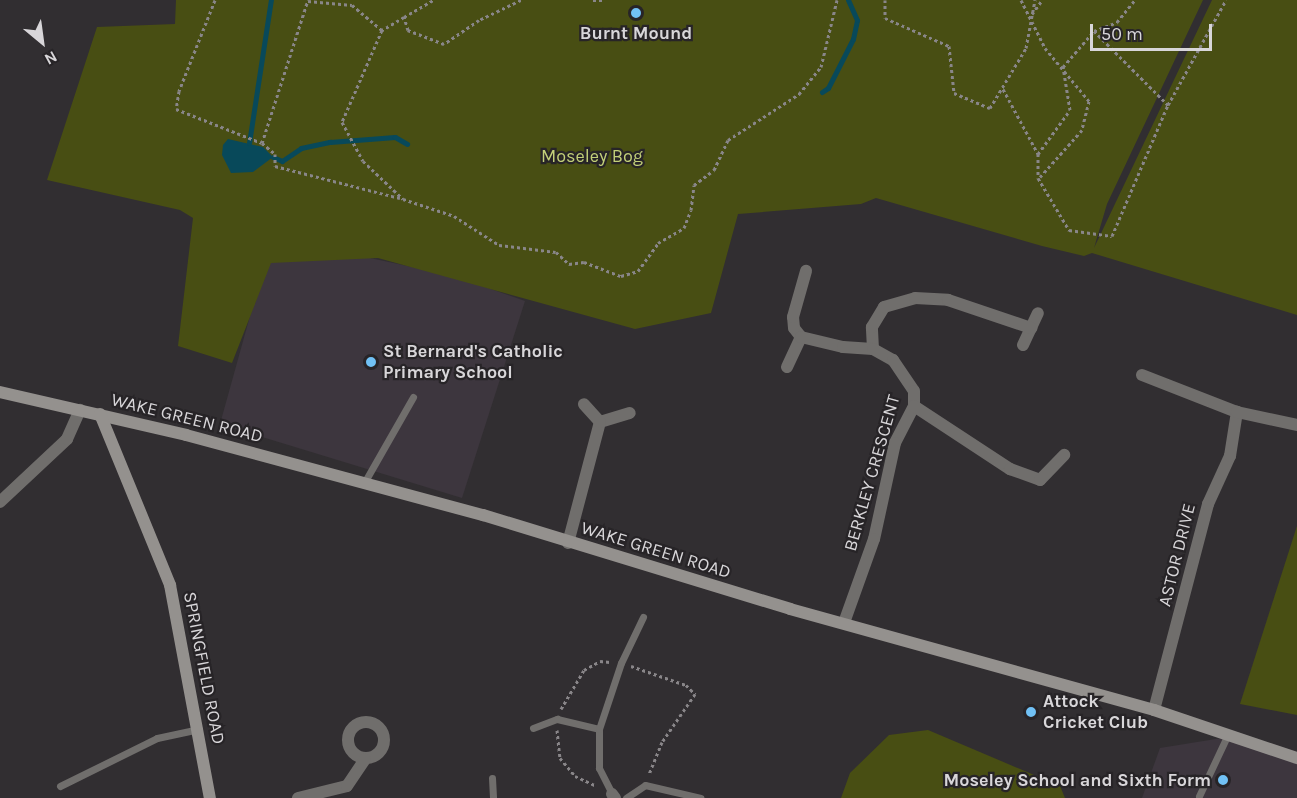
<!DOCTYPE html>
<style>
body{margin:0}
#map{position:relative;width:1297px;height:798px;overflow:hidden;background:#312e31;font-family:Karla,sans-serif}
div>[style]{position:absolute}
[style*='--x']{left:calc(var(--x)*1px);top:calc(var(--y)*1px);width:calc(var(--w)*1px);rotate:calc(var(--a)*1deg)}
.built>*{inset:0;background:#3d363e}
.green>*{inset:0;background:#484e13}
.water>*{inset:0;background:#08495a}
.stream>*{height:5px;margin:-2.5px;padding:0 2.5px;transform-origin:2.5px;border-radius:2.5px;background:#08495a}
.path>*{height:3px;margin-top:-1.5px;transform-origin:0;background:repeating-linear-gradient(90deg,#898689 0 3px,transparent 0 6px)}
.lane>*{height:7px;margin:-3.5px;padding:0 3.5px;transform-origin:3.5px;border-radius:3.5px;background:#706e6c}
.street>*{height:12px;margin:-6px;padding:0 6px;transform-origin:6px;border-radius:6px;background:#706e6c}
.street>.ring{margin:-6px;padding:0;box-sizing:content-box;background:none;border:12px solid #706e6c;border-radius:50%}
.secondary>*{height:12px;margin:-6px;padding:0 6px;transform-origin:6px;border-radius:6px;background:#94918e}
.dots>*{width:16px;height:16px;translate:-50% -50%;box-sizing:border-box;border:3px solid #272427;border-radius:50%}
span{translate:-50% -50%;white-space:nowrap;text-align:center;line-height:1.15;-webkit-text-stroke:4.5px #272427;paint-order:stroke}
.poi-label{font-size:18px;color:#d8d6d9;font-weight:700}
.left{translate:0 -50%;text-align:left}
.right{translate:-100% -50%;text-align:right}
.park-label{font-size:18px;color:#c3d079}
.street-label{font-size:18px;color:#d8d6d9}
.north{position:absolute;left:12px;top:12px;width:60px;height:60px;-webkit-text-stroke:4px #272427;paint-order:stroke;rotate:151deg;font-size:16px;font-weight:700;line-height:24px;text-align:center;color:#d8d6d9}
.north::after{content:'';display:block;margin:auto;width:21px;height:27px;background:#d8d6d9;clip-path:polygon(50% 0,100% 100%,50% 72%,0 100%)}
.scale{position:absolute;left:1090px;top:24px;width:122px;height:27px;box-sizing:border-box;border:3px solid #d8d6d9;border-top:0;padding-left:8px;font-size:18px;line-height:21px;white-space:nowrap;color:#d8d6d9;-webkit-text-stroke:4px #272427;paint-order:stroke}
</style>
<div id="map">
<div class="built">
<div style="clip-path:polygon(272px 237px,454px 276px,525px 301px,462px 498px,220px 424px)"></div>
<div style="clip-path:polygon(1222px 738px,1297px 762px,1297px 798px,1142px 798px,1160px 748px)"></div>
</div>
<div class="green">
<div style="clip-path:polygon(176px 0,1203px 0,1107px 204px,1094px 248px,1212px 0,1297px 0,1297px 315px,1092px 253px,1084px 256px,1042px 246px,876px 198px,861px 204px,738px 214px,711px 313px,635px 329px,378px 258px,271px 263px,232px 363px,178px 346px,193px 218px,180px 210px,47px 180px,97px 27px,175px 24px)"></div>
<div style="clip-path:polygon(1297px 526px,1297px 715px,1240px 704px)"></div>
<div style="clip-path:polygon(928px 730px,1060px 786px,1065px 798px,841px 798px,850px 773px,889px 735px)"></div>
</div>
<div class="water">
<div style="clip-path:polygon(228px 139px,263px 147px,273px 157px,253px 172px,231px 173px,222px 155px,223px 145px)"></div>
</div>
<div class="stream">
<div style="--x:822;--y:92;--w:7;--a:-34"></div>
<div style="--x:828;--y:88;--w:55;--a:-63"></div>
<div style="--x:853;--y:39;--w:19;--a:-78"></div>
<div style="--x:857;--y:20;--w:22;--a:-114"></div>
<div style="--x:249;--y:143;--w:145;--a:-81.3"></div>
<div style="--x:273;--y:157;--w:10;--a:24"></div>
<div style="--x:282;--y:161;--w:23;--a:-34"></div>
<div style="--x:301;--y:148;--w:30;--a:-12"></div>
<div style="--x:330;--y:142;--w:65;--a:-4.4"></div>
<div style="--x:395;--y:137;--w:14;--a:30"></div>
</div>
<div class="path">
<div style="--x:215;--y:0;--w:98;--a:111.6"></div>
<div style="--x:179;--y:91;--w:18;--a:99"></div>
<div style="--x:176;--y:109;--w:92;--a:21.6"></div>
<div style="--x:262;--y:143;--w:17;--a:40"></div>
<div style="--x:275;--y:154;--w:12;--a:90"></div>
<div style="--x:275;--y:166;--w:129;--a:14.4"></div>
<div style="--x:521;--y:0;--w:47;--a:154.5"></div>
<div style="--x:479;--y:20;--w:42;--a:145.6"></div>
<div style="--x:444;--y:44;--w:39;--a:-159"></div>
<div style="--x:408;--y:30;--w:14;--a:-107"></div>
<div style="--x:404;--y:17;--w:26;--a:149"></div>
<div style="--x:382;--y:30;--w:100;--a:113.5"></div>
<div style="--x:342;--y:122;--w:44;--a:61.7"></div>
<div style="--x:363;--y:161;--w:55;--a:43.5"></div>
<div style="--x:403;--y:199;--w:54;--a:18.4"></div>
<div style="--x:454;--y:216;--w:54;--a:32.8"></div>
<div style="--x:499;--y:245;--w:57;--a:7"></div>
<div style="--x:556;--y:252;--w:18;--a:43"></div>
<div style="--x:569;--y:264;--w:15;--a:-8"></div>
<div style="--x:584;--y:262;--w:40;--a:21"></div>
<div style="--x:621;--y:276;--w:18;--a:-16"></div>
<div style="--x:638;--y:271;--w:34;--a:-54"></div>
<div style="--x:658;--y:243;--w:30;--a:-30"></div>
<div style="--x:684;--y:228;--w:19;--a:-69"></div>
<div style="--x:691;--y:210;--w:25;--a:-83"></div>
<div style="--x:694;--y:185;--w:25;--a:-37"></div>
<div style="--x:714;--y:170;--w:33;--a:-65"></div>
<div style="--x:728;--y:140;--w:85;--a:-32.9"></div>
<div style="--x:799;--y:94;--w:35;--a:-51"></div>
<div style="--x:821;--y:67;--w:69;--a:-76.6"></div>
<div style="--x:593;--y:0;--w:10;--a:0"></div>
<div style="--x:885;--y:0;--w:18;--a:90"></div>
<div style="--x:885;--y:18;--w:70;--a:23.6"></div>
<div style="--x:949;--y:46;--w:47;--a:83.9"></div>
<div style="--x:954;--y:93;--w:39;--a:23"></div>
<div style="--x:990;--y:108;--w:70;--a:-59"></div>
<div style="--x:1026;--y:48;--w:49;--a:-79.4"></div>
<div style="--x:1021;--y:0;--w:54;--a:63.4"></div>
<div style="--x:1045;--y:48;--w:69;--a:50.3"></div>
<div style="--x:1089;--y:101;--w:30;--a:104"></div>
<div style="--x:1082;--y:130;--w:63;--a:131.8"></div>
<div style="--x:308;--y:1;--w:44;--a:5.2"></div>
<div style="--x:352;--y:5;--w:39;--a:40"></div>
<div style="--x:1032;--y:14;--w:17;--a:-54"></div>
<div style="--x:404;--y:17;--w:34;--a:-30"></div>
<div style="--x:1094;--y:31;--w:105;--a:45"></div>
<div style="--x:1003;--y:89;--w:74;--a:61.7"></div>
<div style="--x:1038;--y:154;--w:24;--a:90"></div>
<div style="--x:1038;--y:178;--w:61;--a:59.2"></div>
<div style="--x:1069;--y:230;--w:43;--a:7.9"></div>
<div style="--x:1112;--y:236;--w:142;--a:-66.9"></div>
<div style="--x:1168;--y:105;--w:120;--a:-61.1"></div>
<div style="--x:262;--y:143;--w:150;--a:-72.2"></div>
<div style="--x:1038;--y:154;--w:54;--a:-54"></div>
<div style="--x:1070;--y:110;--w:44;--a:-99.2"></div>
<div style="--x:1063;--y:67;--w:48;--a:-49.3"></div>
<div style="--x:1094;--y:31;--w:25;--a:-21"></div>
<div style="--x:1117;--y:22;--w:28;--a:-51"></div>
<div style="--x:631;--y:666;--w:58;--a:19.1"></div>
<div style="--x:686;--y:685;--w:13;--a:45"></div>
<div style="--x:695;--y:694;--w:58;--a:124.5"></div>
<div style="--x:662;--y:742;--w:35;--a:112"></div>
<div style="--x:561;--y:709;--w:45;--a:-59.5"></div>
<div style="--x:584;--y:670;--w:18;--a:-29"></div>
<div style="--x:600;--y:661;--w:10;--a:6"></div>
<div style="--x:557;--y:730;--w:28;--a:84"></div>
<div style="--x:560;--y:758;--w:23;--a:50"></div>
<div style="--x:575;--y:776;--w:23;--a:25"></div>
</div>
<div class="lane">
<div style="--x:364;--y:483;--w:99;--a:-60.3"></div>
<div style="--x:533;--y:728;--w:26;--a:-21"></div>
<div style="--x:557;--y:719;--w:43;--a:13.4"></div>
<div style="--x:599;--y:729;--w:39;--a:90"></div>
<div style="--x:599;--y:768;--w:29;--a:63"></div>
<div style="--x:599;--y:729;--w:70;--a:-71.6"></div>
<div style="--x:621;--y:663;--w:51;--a:-64.4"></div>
<div style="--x:492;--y:778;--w:20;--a:87"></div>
<div style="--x:60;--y:786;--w:108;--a:-26.3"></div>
<div style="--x:157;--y:738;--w:43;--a:-12.1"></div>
<div style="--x:1199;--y:796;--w:68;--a:-64.9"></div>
<div style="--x:626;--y:798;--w:23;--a:-34"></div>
<div style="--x:645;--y:785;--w:57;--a:13.1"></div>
</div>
<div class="street">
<div style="--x:801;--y:337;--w:11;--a:-128"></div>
<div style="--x:794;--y:328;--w:11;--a:-95"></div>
<div style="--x:793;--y:317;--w:48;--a:-74.2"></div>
<div style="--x:1023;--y:345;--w:35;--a:-65"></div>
<div style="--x:873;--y:349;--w:22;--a:-93"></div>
<div style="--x:872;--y:327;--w:23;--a:-59"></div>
<div style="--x:884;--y:307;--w:32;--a:-16"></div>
<div style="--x:915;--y:298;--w:33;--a:3"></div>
<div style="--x:948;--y:300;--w:88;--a:18.6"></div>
<div style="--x:787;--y:367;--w:33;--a:-65"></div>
<div style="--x:801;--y:337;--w:43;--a:13.4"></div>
<div style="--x:843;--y:347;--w:30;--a:4"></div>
<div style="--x:873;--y:349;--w:23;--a:29"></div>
<div style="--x:893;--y:360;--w:37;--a:56"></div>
<div style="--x:914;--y:391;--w:15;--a:90"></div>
<div style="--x:914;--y:406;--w:42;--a:117.2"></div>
<div style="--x:895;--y:443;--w:98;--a:102.3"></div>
<div style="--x:874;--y:539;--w:89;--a:109.7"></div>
<div style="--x:1142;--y:375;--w:102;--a:21.3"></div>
<div style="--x:914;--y:406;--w:115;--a:33.3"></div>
<div style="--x:1010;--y:469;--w:32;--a:20"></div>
<div style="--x:1040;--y:480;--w:35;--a:-46"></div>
<div style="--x:600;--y:422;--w:31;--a:-17"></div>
<div style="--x:0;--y:502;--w:92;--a:-43.2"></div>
<div style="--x:67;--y:439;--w:32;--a:-66"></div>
<div style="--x:568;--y:543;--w:125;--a:-75.2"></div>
<div style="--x:600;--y:422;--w:24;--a:-132"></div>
<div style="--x:1154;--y:710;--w:213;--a:-75.3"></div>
<div style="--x:1208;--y:504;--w:53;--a:-65.4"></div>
<div style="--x:1230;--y:456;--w:45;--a:-81"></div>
<div style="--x:1237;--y:412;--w:61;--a:12.2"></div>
<div class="ring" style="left:348px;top:722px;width:24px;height:24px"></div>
<div style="--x:612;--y:794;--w:5;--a:53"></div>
<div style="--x:298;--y:798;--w:50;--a:-13.8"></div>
<div style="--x:347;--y:786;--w:32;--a:-56"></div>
</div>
<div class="secondary">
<div style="--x:0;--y:392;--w:191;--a:13"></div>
<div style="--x:186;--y:435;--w:308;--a:15.1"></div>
<div style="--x:483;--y:515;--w:321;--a:17"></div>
<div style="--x:790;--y:609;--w:378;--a:15.5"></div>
<div style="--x:1154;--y:710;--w:151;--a:18.6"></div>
<div style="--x:100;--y:414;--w:185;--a:67.7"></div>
<div style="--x:170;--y:585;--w:217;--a:79.4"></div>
</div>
<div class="dots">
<div style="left:636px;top:13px;background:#71c1f5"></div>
<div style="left:371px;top:362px;background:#71c1f5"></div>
<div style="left:1031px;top:712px;background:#71c1f5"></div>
<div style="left:1223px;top:780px;background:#71c1f5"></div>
</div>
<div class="poi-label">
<span style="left:636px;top:33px">Burnt Mound</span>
<span class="left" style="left:383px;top:362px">St Bernard's Catholic<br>Primary School</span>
<span class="left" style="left:1043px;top:712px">Attock<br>Cricket Club</span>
<span class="right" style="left:1211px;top:780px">Moseley School and Sixth Form</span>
</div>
<div class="park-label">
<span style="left:592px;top:156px">Moseley Bog</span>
</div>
<div class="street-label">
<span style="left:187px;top:418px;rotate:14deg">WAKE GREEN ROAD</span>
<span style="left:872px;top:473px;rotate:-74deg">BERKLEY CRESCENT</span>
<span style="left:656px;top:550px;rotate:17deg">WAKE GREEN ROAD</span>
<span style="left:1177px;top:555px;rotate:-76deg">ASTOR DRIVE</span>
<span style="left:204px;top:668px;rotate:79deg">SPRINGFIELD ROAD</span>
</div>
<div class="north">N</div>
<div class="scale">50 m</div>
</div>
